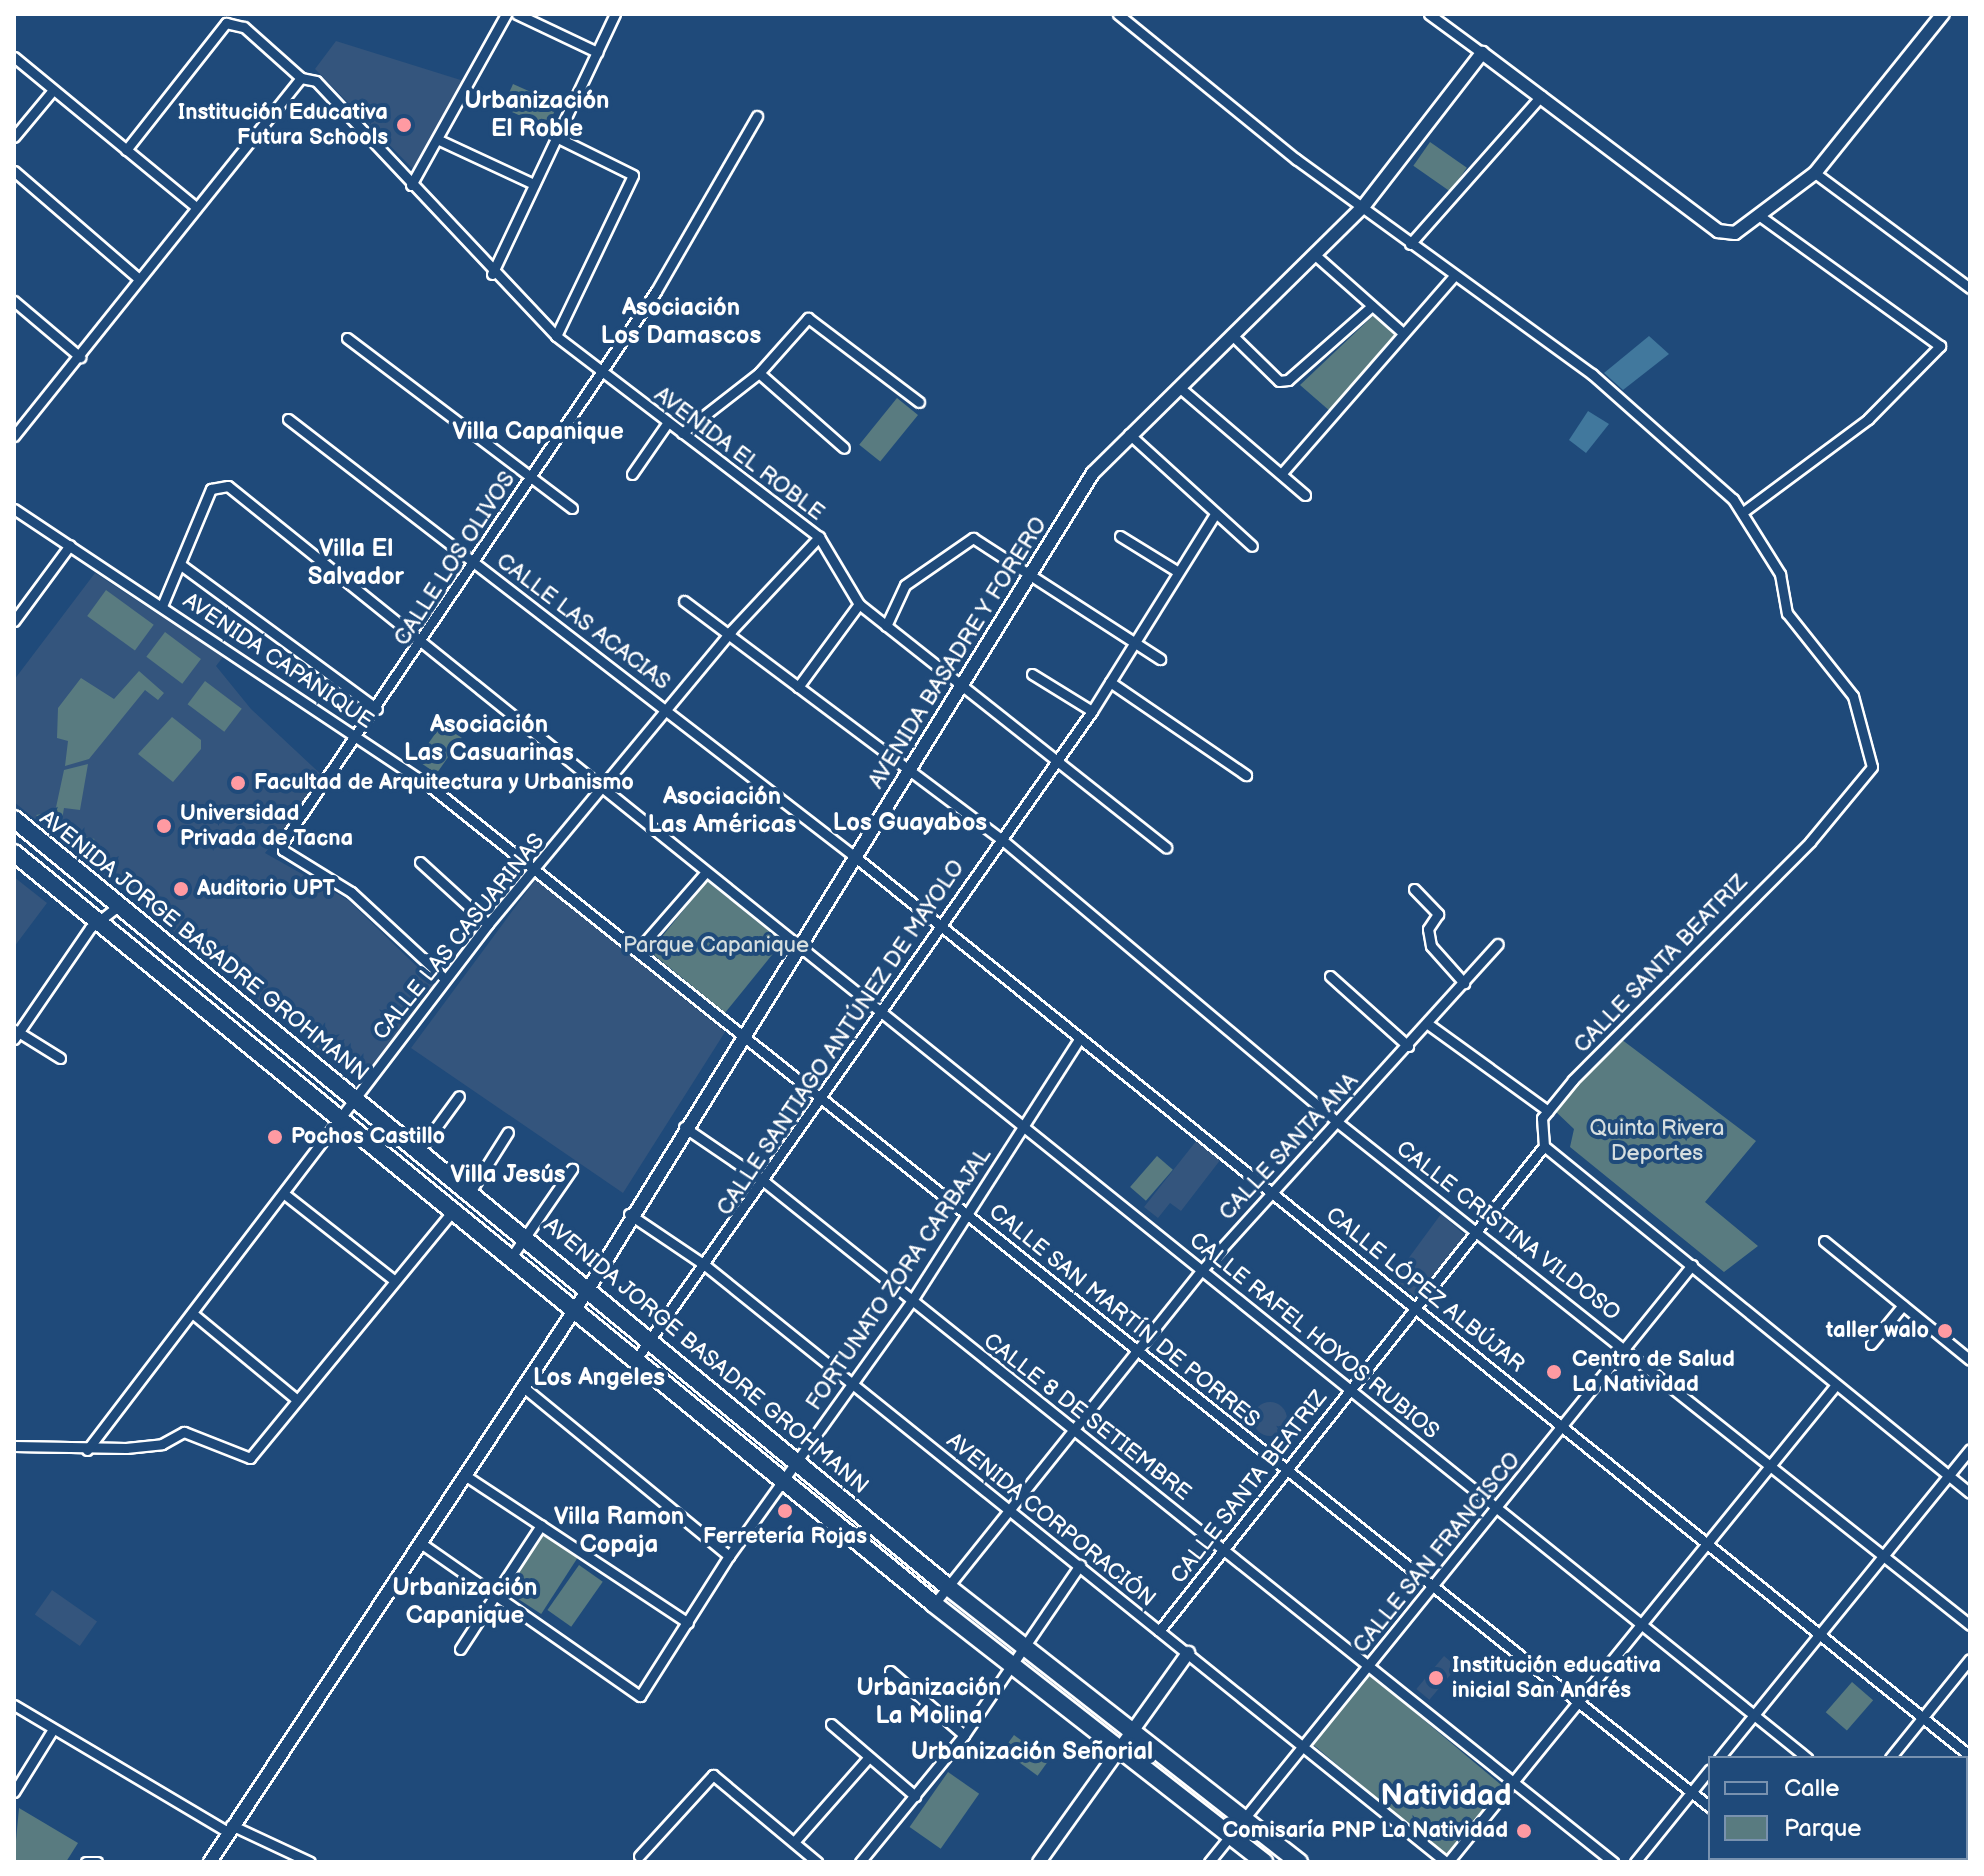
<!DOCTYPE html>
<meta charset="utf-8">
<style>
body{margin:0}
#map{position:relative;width:1984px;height:1876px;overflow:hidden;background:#1f4a7a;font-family:"Balsamiq Sans",sans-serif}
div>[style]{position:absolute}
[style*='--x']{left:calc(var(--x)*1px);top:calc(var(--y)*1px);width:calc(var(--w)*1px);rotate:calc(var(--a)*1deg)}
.built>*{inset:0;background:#34557d;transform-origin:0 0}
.round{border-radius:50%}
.green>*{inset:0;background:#597b80;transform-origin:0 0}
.water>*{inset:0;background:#41789d}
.roads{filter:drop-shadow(2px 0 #fff) drop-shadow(-2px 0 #fff) drop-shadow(0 2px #fff) drop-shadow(0 -2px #fff)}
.street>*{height:9px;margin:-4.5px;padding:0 4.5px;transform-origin:4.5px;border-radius:4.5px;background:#1f4a7a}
.secondary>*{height:12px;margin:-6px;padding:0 6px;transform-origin:6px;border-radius:6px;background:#1f4a7a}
.highway>*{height:16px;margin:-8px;padding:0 8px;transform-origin:8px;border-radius:8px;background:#1f4a7a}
.dots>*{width:22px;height:22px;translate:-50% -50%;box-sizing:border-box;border:4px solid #1f4a7a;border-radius:50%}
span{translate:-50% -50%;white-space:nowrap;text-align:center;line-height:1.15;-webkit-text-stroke:8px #1f4a7a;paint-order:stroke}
.poi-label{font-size:22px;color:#fff;font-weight:700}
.right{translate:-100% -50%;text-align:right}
.left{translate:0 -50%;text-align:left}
.street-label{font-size:22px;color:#fff}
.park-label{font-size:22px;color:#d6dedf}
.neighbourhood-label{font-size:24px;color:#fff;font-weight:700}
.district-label{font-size:30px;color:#fff;font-weight:700}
.frame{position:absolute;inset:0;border:16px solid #fff;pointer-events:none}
.legend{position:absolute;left:1708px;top:1756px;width:260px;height:104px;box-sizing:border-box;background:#1f4a7a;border:2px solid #7992af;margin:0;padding:10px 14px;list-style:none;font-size:24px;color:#fff}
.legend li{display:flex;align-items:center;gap:16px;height:40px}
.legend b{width:40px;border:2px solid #7992af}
</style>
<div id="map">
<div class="built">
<div style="clip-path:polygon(336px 41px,467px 82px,413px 169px,315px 69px)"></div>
<div style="clip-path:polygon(95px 573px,223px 657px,216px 666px,251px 709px,326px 779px,265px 853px,348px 900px,435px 984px,361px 1083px,14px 802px,14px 680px)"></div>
<div style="clip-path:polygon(14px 877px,47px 903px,14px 947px)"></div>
<div style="clip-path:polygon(536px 879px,725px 1032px,623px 1193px,411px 1048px)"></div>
<div style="clip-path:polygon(1197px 1140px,1221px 1159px,1181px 1211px,1170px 1203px,1158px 1218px,1144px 1207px)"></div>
<div style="clip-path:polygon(1441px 1214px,1467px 1237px,1415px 1296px,1394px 1278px)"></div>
<div class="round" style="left:1253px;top:1402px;width:34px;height:34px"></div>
<div style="left:52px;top:1590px;width:55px;height:30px;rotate:35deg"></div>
<div style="left:1444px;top:1656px;width:17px;height:43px;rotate:40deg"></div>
</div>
<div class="green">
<div style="left:513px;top:84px;width:49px;height:26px;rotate:24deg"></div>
<div style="left:1430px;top:142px;width:45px;height:29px;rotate:35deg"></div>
<div style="clip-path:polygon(1377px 312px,1400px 334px,1331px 412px,1300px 385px)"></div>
<div style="left:897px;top:398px;width:27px;height:60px;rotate:39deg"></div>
<div style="left:106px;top:590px;width:59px;height:32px;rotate:36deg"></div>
<div style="left:165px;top:632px;width:45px;height:31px;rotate:37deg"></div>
<div style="clip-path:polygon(139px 671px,164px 693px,158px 700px,145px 690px,89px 759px,65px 766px,68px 741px,57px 738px,58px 708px,81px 678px,114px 699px)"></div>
<div style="left:205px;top:681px;width:46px;height:29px;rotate:37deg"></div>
<div style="clip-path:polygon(172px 717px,201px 740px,201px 749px,173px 782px,138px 754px)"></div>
<div style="left:442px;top:724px;width:24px;height:44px;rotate:35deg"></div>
<div style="clip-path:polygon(88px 764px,80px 810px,64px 808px,60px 832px,95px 839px,76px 851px,36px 815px,55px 812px,64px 770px)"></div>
<div style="left:707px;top:881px;width:97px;height:91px;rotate:39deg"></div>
<div style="clip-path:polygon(1617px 1036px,1756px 1141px,1705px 1202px,1758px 1246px,1724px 1272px,1570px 1147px,1574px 1129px,1554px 1110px)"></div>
<div style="left:1157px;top:1156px;width:21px;height:41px;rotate:41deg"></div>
<div style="left:543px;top:1534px;width:42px;height:68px;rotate:33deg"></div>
<div style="left:579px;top:1565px;width:29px;height:55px;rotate:35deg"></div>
<div style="left:1369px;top:1674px;width:180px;height:90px;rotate:40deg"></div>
<div style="left:1852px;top:1682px;width:28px;height:40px;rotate:41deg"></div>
<div style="left:1014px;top:1735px;width:43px;height:19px;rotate:36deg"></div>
<div style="left:948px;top:1772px;width:38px;height:67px;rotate:35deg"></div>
<div style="clip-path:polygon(19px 1808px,78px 1843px,66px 1862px,14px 1862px)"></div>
</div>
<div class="water">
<div style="clip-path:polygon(1649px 336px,1669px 354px,1623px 390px,1604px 373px)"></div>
<div style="clip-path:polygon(1588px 411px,1609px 424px,1586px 453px,1569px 440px)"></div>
</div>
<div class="roads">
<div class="street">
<div style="--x:517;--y:14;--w:89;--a:25.4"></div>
<div style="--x:1118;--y:14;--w:230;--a:39.2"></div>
<div style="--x:1296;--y:159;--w:366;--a:36"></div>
<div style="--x:1592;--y:374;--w:188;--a:41.6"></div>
<div style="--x:1733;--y:499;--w:89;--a:57.9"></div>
<div style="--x:1780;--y:574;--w:40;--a:80"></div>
<div style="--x:1787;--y:613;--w:106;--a:51.5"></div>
<div style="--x:1853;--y:696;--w:73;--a:75"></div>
<div style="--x:1872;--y:767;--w:97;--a:129.6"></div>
<div style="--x:1810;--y:842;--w:336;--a:134.9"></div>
<div style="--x:1573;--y:1080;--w:49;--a:129.2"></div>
<div style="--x:1542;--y:1118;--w:28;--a:86"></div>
<div style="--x:1544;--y:1146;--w:619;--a:128.44"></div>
<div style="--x:1429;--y:14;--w:66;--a:36.3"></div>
<div style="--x:14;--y:57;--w:236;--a:39.5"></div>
<div style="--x:301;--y:78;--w:15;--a:11"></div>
<div style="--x:316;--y:81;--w:350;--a:46.7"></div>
<div style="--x:556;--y:336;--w:331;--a:37.4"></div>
<div style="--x:819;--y:537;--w:78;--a:59.2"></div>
<div style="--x:859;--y:604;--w:392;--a:38.4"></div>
<div style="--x:14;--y:137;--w:61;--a:-50.3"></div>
<div style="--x:439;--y:140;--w:105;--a:24.9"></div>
<div style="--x:126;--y:150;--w:162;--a:-51.8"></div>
<div style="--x:226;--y:23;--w:18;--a:13"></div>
<div style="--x:244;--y:27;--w:76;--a:41.8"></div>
<div style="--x:14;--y:171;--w:165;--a:40.8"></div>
<div style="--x:1815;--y:173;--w:193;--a:36.6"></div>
<div style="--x:411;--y:185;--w:196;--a:-60.9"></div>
<div style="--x:1410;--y:244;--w:198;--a:-48.5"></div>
<div style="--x:1314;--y:254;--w:119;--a:41.6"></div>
<div style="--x:492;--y:274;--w:288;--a:-64.7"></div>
<div style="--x:14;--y:301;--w:87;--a:40.3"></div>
<div style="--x:556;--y:336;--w:178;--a:-64.4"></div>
<div style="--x:633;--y:175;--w:86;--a:-153.7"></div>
<div style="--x:1233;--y:336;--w:64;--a:44.4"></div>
<div style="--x:1279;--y:381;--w:9;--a:-6"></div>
<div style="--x:1288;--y:380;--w:112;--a:-41.4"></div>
<div style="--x:347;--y:338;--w:282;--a:37.1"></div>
<div style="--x:759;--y:373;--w:113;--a:41.4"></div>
<div style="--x:1179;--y:387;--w:166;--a:40.6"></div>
<div style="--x:288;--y:419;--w:715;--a:37.67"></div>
<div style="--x:854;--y:856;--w:1434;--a:38.88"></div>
<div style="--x:682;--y:433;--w:98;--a:-37.9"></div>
<div style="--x:759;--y:373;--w:74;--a:-48.3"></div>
<div style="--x:808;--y:318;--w:139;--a:37.1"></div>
<div style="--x:1129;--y:434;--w:166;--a:42.3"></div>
<div style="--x:14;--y:436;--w:459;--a:-51.3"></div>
<div style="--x:1282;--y:473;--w:262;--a:-48.9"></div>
<div style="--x:632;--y:474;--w:63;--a:-55.3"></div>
<div style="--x:14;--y:509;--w:496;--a:33.7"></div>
<div style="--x:427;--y:784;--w:1641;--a:38.57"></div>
<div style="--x:1743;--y:512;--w:156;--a:-36.6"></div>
<div style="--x:1868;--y:419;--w:103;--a:-45.4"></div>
<div style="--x:1940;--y:346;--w:221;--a:-144.2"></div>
<div style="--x:1120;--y:536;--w:65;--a:31.7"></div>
<div style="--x:181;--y:565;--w:243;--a:36.3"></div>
<div style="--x:684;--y:601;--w:395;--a:36.9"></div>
<div style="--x:1000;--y:838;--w:439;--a:40.1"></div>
<div style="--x:1336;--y:1121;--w:810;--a:38.48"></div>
<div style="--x:162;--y:606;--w:127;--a:-67.3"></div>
<div style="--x:211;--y:489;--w:17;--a:-10"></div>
<div style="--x:228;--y:486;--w:2028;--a:38.85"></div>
<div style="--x:14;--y:621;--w:94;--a:-53.6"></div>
<div style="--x:886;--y:626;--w:45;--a:-65.1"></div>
<div style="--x:905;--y:585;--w:83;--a:-34.7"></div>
<div style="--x:973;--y:538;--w:223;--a:32.9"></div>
<div style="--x:1032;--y:674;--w:70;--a:31.7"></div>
<div style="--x:1110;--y:682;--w:165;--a:34.4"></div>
<div style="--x:798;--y:687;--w:103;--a:-53.7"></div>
<div style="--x:420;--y:862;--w:92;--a:42.4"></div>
<div style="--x:1414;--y:889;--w:35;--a:46"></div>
<div style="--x:1438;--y:914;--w:18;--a:124"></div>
<div style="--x:1428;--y:929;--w:17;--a:80"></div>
<div style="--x:1431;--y:946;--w:50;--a:48.3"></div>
<div style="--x:637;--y:951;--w:103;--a:-48.9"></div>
<div style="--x:1330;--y:976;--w:105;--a:41.9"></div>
<div style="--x:445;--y:979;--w:128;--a:-137.2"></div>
<div style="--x:351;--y:892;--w:80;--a:-148.3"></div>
<div style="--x:283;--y:850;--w:8;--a:-90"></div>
<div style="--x:283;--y:842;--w:665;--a:-55.9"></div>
<div style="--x:656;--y:291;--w:202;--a:-60"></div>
<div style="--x:1428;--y:1024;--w:148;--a:35.9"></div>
<div style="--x:15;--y:1030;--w:53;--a:31.9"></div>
<div style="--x:14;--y:1039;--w:135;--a:-55.6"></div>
<div style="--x:90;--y:928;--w:37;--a:-38"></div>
<div style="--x:684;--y:1127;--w:99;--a:34.3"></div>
<div style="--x:766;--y:1183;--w:1086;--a:38.72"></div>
<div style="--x:1544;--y:1146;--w:549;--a:39.16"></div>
<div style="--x:421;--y:1148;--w:64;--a:-53.8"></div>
<div style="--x:472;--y:1189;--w:67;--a:-57.7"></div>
<div style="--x:287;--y:1196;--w:137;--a:38.2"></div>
<div style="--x:629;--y:1214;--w:93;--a:34"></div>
<div style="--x:706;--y:1266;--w:950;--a:38.85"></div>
<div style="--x:1824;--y:1241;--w:188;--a:39.2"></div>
<div style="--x:512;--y:1256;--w:106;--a:-55.4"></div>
<div style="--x:192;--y:1313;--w:136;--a:39.6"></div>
<div style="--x:1871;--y:1344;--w:50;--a:-50.6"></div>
<div style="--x:637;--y:1358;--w:791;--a:-54.88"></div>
<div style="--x:1092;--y:711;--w:232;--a:-58"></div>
<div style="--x:522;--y:1386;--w:268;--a:39.4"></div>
<div style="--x:14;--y:1446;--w:112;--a:1"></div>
<div style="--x:126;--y:1448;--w:36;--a:-6"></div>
<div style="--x:162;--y:1444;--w:25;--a:-29"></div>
<div style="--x:184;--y:1432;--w:71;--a:21.5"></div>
<div style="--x:250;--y:1458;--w:320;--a:-50.6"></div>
<div style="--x:87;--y:1450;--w:661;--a:-52.68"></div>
<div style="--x:488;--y:924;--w:381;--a:-50.3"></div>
<div style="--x:731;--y:631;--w:129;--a:-46.9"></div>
<div style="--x:466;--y:1476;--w:266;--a:33.5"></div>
<div style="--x:422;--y:1544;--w:266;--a:34.9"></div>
<div style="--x:640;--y:1696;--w:166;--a:-57.6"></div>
<div style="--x:729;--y:1556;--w:312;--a:-54.4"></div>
<div style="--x:911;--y:1302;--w:312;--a:-57.4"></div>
<div style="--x:934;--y:1604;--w:428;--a:-51.3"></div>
<div style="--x:1202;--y:1270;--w:440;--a:-47.8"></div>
<div style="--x:460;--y:1649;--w:148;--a:-56.8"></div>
<div style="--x:890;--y:1671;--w:98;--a:40.9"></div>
<div style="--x:14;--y:1705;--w:247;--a:30.7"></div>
<div style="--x:831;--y:1724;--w:111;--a:40.6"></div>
<div style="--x:1719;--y:1758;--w:398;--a:-50.9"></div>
<div style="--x:1890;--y:1758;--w:127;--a:-51.1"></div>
<div style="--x:14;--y:1792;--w:74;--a:-58.2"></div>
<div style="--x:231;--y:1825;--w:87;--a:25.1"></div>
<div style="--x:794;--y:1842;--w:113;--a:-48.6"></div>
<div style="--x:639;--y:1856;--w:110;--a:-47.6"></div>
<div style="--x:713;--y:1775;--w:136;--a:39.9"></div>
<div style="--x:1835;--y:1858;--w:4;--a:63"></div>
<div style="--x:1932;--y:1858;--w:6;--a:39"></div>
<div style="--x:86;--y:1862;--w:11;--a:0"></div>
<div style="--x:860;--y:1862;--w:164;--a:-50.7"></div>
<div style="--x:964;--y:1735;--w:206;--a:-55.7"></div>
<div style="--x:1209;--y:1862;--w:768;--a:-51.03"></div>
<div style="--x:1448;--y:1862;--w:613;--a:-50.89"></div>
<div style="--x:1635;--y:1862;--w:119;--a:-51.1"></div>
<div style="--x:1757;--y:1862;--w:4;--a:-63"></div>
</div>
<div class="secondary">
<div style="--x:210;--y:1862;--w:688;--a:-56.56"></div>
<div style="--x:589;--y:1288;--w:958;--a:-58.27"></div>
<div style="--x:1093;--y:473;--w:379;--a:-44.6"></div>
<div style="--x:1363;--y:207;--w:195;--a:-52.3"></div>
<div style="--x:1482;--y:53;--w:296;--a:37"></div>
<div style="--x:1718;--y:231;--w:17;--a:7"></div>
<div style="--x:1735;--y:233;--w:100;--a:-36.9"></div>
<div style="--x:1815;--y:173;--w:204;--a:-51.2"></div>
<div style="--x:1039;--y:1862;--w:257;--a:-54.5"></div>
</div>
<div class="highway">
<div style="--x:14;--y:819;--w:1209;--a:39.43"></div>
<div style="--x:948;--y:1587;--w:446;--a:38.1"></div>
<div style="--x:14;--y:853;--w:1188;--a:39.22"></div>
<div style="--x:934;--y:1604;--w:419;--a:38"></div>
</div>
</div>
<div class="dots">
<div style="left:404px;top:125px;background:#ff9aa2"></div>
<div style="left:238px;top:783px;background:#ff9aa2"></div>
<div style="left:164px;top:826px;background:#ff9aa2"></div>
<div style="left:181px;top:889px;background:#ff9aa2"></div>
<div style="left:275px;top:1137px;background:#ff9aa2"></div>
<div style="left:1945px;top:1331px;background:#ff9aa2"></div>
<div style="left:1554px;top:1372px;background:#ff9aa2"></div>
<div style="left:785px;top:1511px;background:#ff9aa2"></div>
<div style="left:1436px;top:1678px;background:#ff9aa2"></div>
<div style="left:1524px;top:1831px;background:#ff9aa2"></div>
</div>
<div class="poi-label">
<span class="right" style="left:388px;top:125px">Institución Educativa<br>Futura Schools</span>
<span class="left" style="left:254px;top:783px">Facultad de Arquitectura y Urbanismo</span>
<span class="left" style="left:180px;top:826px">Universidad<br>Privada de Tacna</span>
<span class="left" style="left:197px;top:889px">Auditorio UPT</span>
<span class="left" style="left:291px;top:1137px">Pochos Castillo</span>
<span class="right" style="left:1929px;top:1331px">taller walo</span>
<span class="left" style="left:1572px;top:1372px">Centro de Salud<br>La Natividad</span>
<span style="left:785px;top:1537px">Ferretería Rojas</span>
<span class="left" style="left:1452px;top:1678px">Institución educativa<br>inicial San Andrés</span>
<span class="right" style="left:1508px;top:1831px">Comisaría PNP La Natividad</span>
</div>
<div class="street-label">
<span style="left:739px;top:454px;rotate:37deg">AVENIDA EL ROBLE</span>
<span style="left:455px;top:559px;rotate:-57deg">CALLE LOS OLIVOS</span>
<span style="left:583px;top:622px;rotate:37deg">CALLE LAS ACACIAS</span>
<span style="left:958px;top:653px;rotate:-58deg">AVENIDA BASADRE Y FORERO</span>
<span style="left:278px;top:661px;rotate:34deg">AVENIDA CAPANIQUE</span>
<span style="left:459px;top:937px;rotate:-51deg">CALLE LAS CASUARINAS</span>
<span style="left:204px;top:946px;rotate:39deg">AVENIDA JORGE BASADRE GROHMANN</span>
<span style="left:1661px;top:964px;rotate:-46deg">CALLE SANTA BEATRIZ</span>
<span style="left:841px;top:1038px;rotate:-56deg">CALLE SANTIAGO ANTÚNEZ DE MAYOLO</span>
<span style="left:1289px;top:1147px;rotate:-47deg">CALLE SANTA ANA</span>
<span style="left:1508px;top:1231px;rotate:38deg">CALLE CRISTINA VILDOSO</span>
<span style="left:899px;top:1279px;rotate:-56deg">FORTUNATO ZORA CARBAJAL</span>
<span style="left:1425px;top:1290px;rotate:39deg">CALLE LÓPEZ ALBÚJAR</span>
<span style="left:1124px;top:1316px;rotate:39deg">CALLE SAN MARTÍN DE PORRES</span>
<span style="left:1314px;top:1336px;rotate:39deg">CALLE RAFEL HOYOS RUBIOS</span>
<span style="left:706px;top:1356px;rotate:40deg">AVENIDA JORGE BASADRE GROHMANN</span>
<span style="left:1087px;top:1417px;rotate:38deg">CALLE 8 DE SETIEMBRE</span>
<span style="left:1249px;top:1487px;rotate:-52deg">CALLE SANTA BEATRIZ</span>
<span style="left:1051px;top:1520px;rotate:39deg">AVENIDA CORPORACIÓN</span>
<span style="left:1437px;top:1553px;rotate:-51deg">CALLE SAN FRANCISCO</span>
</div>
<div class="park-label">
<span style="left:716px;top:946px">Parque Capanique</span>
<span style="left:1657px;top:1141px">Quinta Rivera<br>Deportes</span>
</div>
<div class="neighbourhood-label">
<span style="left:537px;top:115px">Urbanización<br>El Roble</span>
<span style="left:681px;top:322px">Asociación<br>Los Damascos</span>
<span style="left:538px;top:432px">Villa Capanique</span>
<span style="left:356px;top:563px">Villa El<br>Salvador</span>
<span style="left:489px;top:739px">Asociación<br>Las Casuarinas</span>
<span style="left:722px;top:811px">Asociación<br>Las Américas</span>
<span style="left:910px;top:823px">Los Guayabos</span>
<span style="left:508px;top:1175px">Villa Jesús</span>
<span style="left:599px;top:1378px">Los Angeles</span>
<span style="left:619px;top:1531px">Villa Ramon<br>Copaja</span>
<span style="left:465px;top:1602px">Urbanización<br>Capanique</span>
<span style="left:929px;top:1702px">Urbanización<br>La Molina</span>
<span style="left:1032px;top:1752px">Urbanización Señorial</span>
</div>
<div class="district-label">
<span style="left:1446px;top:1796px">Natividad</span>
</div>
<div class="frame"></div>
<ul class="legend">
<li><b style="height:10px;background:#1f4a7a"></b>Calle</li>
<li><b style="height:22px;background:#597b80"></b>Parque</li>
</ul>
</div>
